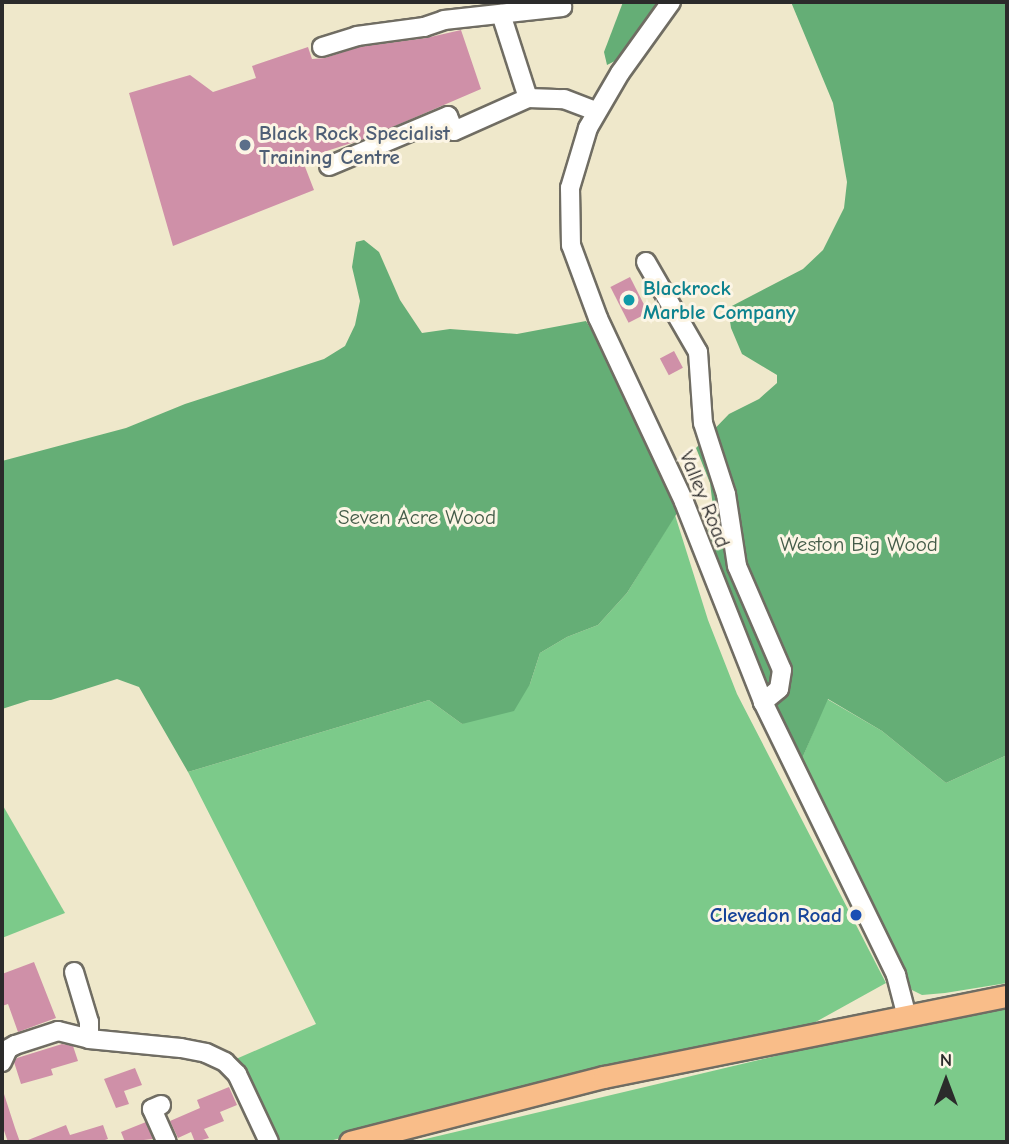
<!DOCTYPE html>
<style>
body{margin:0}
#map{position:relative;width:1009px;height:1144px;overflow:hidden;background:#efe8cb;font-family:"Comic Neue",sans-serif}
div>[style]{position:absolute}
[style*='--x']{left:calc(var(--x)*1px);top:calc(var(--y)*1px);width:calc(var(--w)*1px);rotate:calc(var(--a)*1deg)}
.green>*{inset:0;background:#7cca8a}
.forest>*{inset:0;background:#65ae76}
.building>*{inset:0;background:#cf90a8;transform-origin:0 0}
.roads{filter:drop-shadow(2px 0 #706d63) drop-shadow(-2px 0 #706d63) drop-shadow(0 2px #706d63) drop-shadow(0 -2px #706d63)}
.minor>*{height:18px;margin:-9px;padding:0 9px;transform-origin:9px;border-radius:9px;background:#fff}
.major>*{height:21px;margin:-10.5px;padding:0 10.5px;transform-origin:10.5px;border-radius:10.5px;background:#f9bd89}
.dots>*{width:19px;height:19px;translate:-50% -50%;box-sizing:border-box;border:4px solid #fcf5e5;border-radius:50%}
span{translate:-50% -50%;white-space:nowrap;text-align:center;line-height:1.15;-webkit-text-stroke:6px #fcf5e5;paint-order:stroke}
.service-label{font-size:21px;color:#4e5e75;font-weight:700}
.left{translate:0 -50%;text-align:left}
.culture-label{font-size:21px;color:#0d838f;font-weight:700}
.street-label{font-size:21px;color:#2b2b2b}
.park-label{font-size:21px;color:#435b48}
.transit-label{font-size:21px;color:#164399;font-weight:700}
.right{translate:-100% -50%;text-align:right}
.frame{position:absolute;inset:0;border:4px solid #2b2b2b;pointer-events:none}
.north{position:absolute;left:911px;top:1046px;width:70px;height:70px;-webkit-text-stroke:5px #fcf5e5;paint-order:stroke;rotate:0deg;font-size:19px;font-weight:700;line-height:28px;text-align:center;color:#2b2b2b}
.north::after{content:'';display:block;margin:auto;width:24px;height:32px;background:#2b2b2b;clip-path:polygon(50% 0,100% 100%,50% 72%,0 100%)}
</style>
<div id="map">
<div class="green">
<div style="clip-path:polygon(675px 515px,708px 620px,737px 694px,886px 983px,812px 1024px,673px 1051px,554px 1080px,326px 1142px,276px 1142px,236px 1059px,316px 1024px,188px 772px,429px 700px,462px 724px,530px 684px,540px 653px,567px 637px,598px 625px,627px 593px)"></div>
<div style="clip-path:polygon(827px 699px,882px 731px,946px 783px,1007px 755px,1007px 983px,945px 993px,922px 995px,912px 990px,801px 761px)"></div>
<div style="clip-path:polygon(2px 804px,65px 913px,2px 938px)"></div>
<div style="clip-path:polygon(1007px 1005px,1007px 1142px,417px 1141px,826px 1044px)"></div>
</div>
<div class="forest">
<div style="clip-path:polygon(623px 2px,665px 2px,621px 58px,607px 65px,604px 52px)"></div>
<div style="clip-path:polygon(791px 2px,1007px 2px,1007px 755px,946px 783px,882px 731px,828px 699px,801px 761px,763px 702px,701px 549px,714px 515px,710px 483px,696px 448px,729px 414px,759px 399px,777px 383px,777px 375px,742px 354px,731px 328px,728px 308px,803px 269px,823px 250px,844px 208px,847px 182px,833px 103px)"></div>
<div style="clip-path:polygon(364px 240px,379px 252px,400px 300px,422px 333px,450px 329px,517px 334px,586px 321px,650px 426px,684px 502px,627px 593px,598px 625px,567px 637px,540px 653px,530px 684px,514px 711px,462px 724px,429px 700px,188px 772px,139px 687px,117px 679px,51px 700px,30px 700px,2px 709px,2px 461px,126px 428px,185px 404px,324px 359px,345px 346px,355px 325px,360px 301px,352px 267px,356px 242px)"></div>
</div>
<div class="building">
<div style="clip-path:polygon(461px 30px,481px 89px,367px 138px,302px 159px,314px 190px,173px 246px,129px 93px,190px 75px,213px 92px,256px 78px,252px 66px,308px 47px,312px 59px,325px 58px,359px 47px,426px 38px)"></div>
<div style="left:630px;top:277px;width:40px;height:22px;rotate:63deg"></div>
<div style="left:674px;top:351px;width:19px;height:16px;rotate:62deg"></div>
<div style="clip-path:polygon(34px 962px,56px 1018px,18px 1032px,8px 1004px,2px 1006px,2px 974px)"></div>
<div style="clip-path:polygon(62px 1044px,73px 1046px,78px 1061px,51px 1069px,53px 1075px,21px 1084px,14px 1062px,17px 1058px)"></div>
<div style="clip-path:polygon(135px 1068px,142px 1085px,124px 1091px,129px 1104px,116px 1108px,104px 1079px)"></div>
<div style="clip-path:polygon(229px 1087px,237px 1105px,220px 1112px,224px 1121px,204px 1129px,209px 1138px,195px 1142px,191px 1132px,178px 1138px,170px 1121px,200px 1108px,197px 1100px,202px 1098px)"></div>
<div style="clip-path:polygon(4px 1094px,15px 1128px,20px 1142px,8px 1142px,2px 1125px)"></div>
<div style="clip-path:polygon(146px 1122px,153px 1139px,125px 1142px,121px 1132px)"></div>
<div style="clip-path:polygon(66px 1125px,70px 1135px,103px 1125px,108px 1139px,99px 1142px,23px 1142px)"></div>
</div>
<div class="roads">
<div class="minor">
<div style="--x:671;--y:2;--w:87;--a:125.7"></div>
<div style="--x:620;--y:73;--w:64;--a:120.2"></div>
<div style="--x:588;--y:128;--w:63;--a:106.7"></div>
<div style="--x:570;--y:188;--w:57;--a:89"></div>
<div style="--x:571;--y:245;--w:78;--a:69.7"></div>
<div style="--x:598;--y:318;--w:203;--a:64.9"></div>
<div style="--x:684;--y:502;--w:215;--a:68.4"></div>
<div style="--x:763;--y:702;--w:304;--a:64"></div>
<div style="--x:896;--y:975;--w:43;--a:75.3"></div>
<div style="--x:501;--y:14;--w:88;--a:72.2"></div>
<div style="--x:322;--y:47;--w:37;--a:-17"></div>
<div style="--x:357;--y:36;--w:68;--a:-7.7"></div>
<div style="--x:424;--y:27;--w:21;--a:-19"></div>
<div style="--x:444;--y:20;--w:119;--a:-6.3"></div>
<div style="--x:329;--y:166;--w:129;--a:-22.8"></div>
<div style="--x:448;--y:116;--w:16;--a:68"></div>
<div style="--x:454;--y:131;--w:81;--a:-24"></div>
<div style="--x:528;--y:98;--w:36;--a:2"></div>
<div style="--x:564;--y:99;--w:34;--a:21"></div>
<div style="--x:646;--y:262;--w:104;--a:60"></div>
<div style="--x:698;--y:352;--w:71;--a:86"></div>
<div style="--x:703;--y:423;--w:75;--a:72.1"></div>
<div style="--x:726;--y:494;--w:73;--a:81.3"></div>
<div style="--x:737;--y:566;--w:113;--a:66.6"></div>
<div style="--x:782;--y:670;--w:19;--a:99"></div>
<div style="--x:779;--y:689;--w:21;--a:141"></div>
<div style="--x:74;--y:972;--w:52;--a:73.3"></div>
<div style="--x:89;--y:1022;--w:17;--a:90"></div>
<div style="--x:89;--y:1039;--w:92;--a:5.6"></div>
<div style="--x:181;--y:1048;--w:25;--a:11"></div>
<div style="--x:206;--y:1053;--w:21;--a:25"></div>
<div style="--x:225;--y:1062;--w:17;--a:45"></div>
<div style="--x:237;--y:1074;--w:75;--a:64.8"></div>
<div style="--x:2;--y:1062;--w:14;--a:-65"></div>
<div style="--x:8;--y:1049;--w:8;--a:-30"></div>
<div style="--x:15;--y:1045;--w:45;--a:-18"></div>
<div style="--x:58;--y:1031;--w:30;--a:14"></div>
<div style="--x:161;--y:1105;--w:10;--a:156"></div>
<div style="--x:152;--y:1109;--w:36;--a:66"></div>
</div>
<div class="major">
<div style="--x:350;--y:1142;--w:262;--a:-14.4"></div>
<div style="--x:604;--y:1077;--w:411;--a:-11.4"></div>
</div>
</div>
<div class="dots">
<div style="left:245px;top:145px;background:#5c6f8a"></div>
<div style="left:629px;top:300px;background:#0f9aa8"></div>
<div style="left:856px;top:915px;background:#1a4fb4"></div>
</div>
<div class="service-label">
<span class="left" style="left:259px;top:145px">Black Rock Specialist<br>Training Centre</span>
</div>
<div class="culture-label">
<span class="left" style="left:643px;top:300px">Blackrock<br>Marble Company</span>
</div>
<div class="street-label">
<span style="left:705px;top:499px;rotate:68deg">Valley Road</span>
</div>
<div class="park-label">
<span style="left:417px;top:517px">Seven Acre Wood</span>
<span style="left:859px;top:544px">Weston Big Wood</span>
</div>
<div class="transit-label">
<span class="right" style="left:842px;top:915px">Clevedon Road</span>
</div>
<div class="frame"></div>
<div class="north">N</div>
</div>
